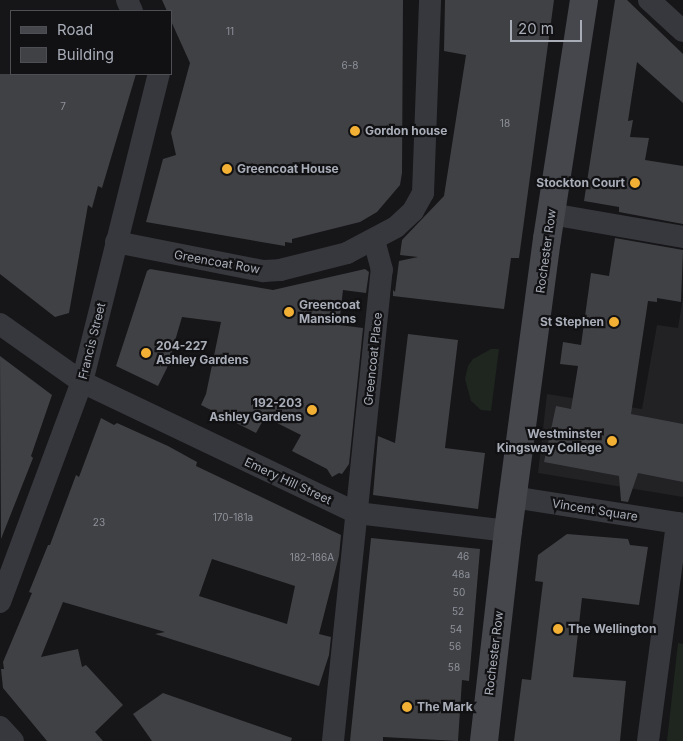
<!DOCTYPE html>
<style>
body{margin:0}
#map{position:relative;width:683px;height:741px;overflow:hidden;background:#161618;font-family:Inter,sans-serif}
div>[style]{position:absolute}
[style*='--x']{left:calc(var(--x)*1px);top:calc(var(--y)*1px);width:calc(var(--w)*1px);rotate:calc(var(--a)*1deg)}
.built>*{inset:0;background:#222225}
.green>*{inset:0;background:#1e261f}
.building>*{inset:0;background:#404145}
.minor>*{height:22px;margin:-11px;padding:0 11px;transform-origin:11px;border-radius:11px;background:#37383d}
.secondary>*{height:28px;margin:-14px;padding:0 14px;transform-origin:14px;border-radius:14px;background:#45474d}
.dots>*{width:14px;height:14px;translate:-50% -50%;box-sizing:border-box;border:2px solid #111113;border-radius:50%}
span{translate:-50% -50%;white-space:nowrap;text-align:center;line-height:1.15;-webkit-text-stroke:4.5px #111113;paint-order:stroke}
.number-label{font-size:10px;color:#8e929b}
.number-label span{-webkit-text-stroke-width:0}
.poi-label{font-size:12px;color:#a8adb8;font-weight:700}
.left{translate:0 -50%;text-align:left}
.right{translate:-100% -50%;text-align:right}
.street-label{font-size:12px;color:#a8adb8}
.legend{position:absolute;left:10px;top:10px;width:162px;height:65px;box-sizing:border-box;background:#111113;border:1px solid #4d4f55;margin:0;padding:6px 9px;list-style:none;font-size:15px;color:#a8adb8}
.legend li{display:flex;align-items:center;gap:10px;height:25px}
.legend b{width:25px;border:1px solid #4d4f55}
.scale{position:absolute;left:510px;top:20px;width:72px;height:22px;box-sizing:border-box;border:2px solid #a8adb8;border-top:0;padding-left:6px;font-size:15px;line-height:18px;white-space:nowrap;color:#a8adb8;-webkit-text-stroke:4px #111113;paint-order:stroke}
</style>
<div id="map">
<div class="built">
<div style="clip-path:polygon(683px 297px,683px 497px,538px 473px,547px 394px,642px 409px,657px 325px,678px 328px)"></div>
</div>
<div class="green">
<div style="clip-path:polygon(491px 349px,499px 349px,491px 411px,481px 410px,471px 401px,465px 379px,468px 366px,473px 359px)"></div>
<div style="clip-path:polygon(678px 643px,683px 644px,683px 741px,667px 741px)"></div>
</div>
<div class="building">
<div style="clip-path:polygon(162px 0,403px 0,402px 173px,400px 185px,377px 212px,360px 222px,292px 239px,292px 243px,285px 242px,285px 246px,146px 222px,163px 159px,176px 155px,171px 133px,190px 63px,171px 21px,171px 11px,167px 11px)"></div>
<div style="clip-path:polygon(445px 0,554px 0,519px 258px,511px 258px,504px 309px,393px 296px,393px 290px,395px 292px,399px 261px,418px 257px,400px 255px,402px 240px,444px 196px,466px 55px,444px 51px)"></div>
<div style="clip-path:polygon(615px 0,627px 0,683px 54px,683px 103px,637px 62px,628px 121px,633px 120px,630px 137px,649px 138px,645px 160px,683px 166px,683px 224px,619px 212px,619px 207px,584px 201px)"></div>
<div style="clip-path:polygon(0 74px,136px 74px,102px 188px,98px 186px,92px 208px,88px 205px,69px 313px,55px 317px,0 274px)"></div>
<div style="clip-path:polygon(615px 238px,683px 250px,681px 302px,657px 298px,657px 302px,648px 301px,631px 414px,683px 424px,683px 482px,638px 473px,628px 502px,621px 501px,619px 476px,544px 462px,556px 406px,571px 409px,578px 366px,560px 364px,563px 342px,581px 345px,591px 273px,609px 276px)"></div>
<div style="clip-path:polygon(150px 269px,273px 290px,365px 269px,369px 272px,366px 293px,343px 290px,339px 325px,363px 328px,349px 464px,342px 474px,339px 473px,332px 477px,327px 469px,292px 451px,301px 435px,265px 417px,256px 433px,201px 405px,206px 394px,221px 322px,182px 317px,167px 368px,158px 386px,116px 366px,147px 271px)"></div>
<div style="clip-path:polygon(408px 334px,458px 340px,445px 448px,485px 453px,478px 509px,373px 495px,378px 436px,395px 443px)"></div>
<div style="clip-path:polygon(0 356px,52px 395px,31px 456px,33px 458px,1px 539px)"></div>
<div style="clip-path:polygon(evenodd,101px 418px,114px 425px,117px 423px,168px 446px,197px 462px,196px 466px,341px 535px,339px 556px,319px 634px,331px 637px,329px 655px,319px 686px,155px 634px,165px 632px,63px 602px,41px 657px,78px 649px,82px 667px,86px 665px,123px 705px,95px 732px,103px 741px,47px 741px,3px 688px,1px 669px,4px 669px,3px 662px,32px 593px,29px 592px,48px 545px,50px 545px,76px 475px,79px 477px,101px 418px,212px 559px,295px 586px,287px 624px,199px 596px,212px 559px)"></div>
<div style="clip-path:polygon(567px 534px,628px 539px,630px 545px,648px 547px,639px 605px,582px 598px,573px 677px,626px 681px,620px 741px,514px 741px,522px 679px,531px 680px,543px 582px,535px 581px,538px 555px)"></div>
<div style="clip-path:polygon(371px 538px,480px 549px,469px 681px,462px 680px,458px 741px,383px 737px,383px 741px,350px 741px)"></div>
<div style="clip-path:polygon(163px 693px,292px 738px,291px 741px,152px 741px,133px 714px)"></div>
</div>
<div class="minor">
<div style="--x:127;--y:0;--w:12;--a:66"></div>
<div style="--x:649;--y:0;--w:46;--a:42.4"></div>
<div style="--x:551;--y:214;--w:134;--a:9.9"></div>
<div style="--x:116;--y:242;--w:150;--a:11.2"></div>
<div style="--x:263;--y:271;--w:17;--a:-3"></div>
<div style="--x:280;--y:270;--w:69;--a:-14.2"></div>
<div style="--x:347;--y:253;--w:55;--a:-28"></div>
<div style="--x:396;--y:227;--w:23;--a:-43"></div>
<div style="--x:413;--y:211;--w:21;--a:-61"></div>
<div style="--x:423;--y:193;--w:193;--a:-87.9"></div>
<div style="--x:0;--y:324;--w:100;--a:35.3"></div>
<div style="--x:82;--y:382;--w:305;--a:25.5"></div>
<div style="--x:357;--y:513;--w:152;--a:6.8"></div>
<div style="--x:513;--y:497;--w:172;--a:9"></div>
<div style="--x:0;--y:602;--w:235;--a:-69.6"></div>
<div style="--x:82;--y:382;--w:317;--a:-76"></div>
<div style="--x:0;--y:727;--w:19;--a:47"></div>
<div style="--x:333;--y:741;--w:474;--a:-84.1"></div>
<div style="--x:382;--y:270;--w:31;--a:-105"></div>
<div style="--x:648;--y:741;--w:220;--a:-82.4"></div>
</div>
<div class="secondary">
<div style="--x:484;--y:741;--w:211;--a:-83.5"></div>
<div style="--x:508;--y:531;--w:295;--a:-82.4"></div>
<div style="--x:547;--y:239;--w:242;--a:-81.2"></div>
</div>
<div class="dots">
<div style="left:355px;top:131px;background:#f2b134"></div>
<div style="left:227px;top:169px;background:#f2b134"></div>
<div style="left:635px;top:183px;background:#f2b134"></div>
<div style="left:289px;top:312px;background:#f2b134"></div>
<div style="left:614px;top:322px;background:#f2b134"></div>
<div style="left:146px;top:353px;background:#f2b134"></div>
<div style="left:312px;top:410px;background:#f2b134"></div>
<div style="left:612px;top:441px;background:#f2b134"></div>
<div style="left:558px;top:629px;background:#f2b134"></div>
<div style="left:407px;top:707px;background:#f2b134"></div>
</div>
<div class="number-label">
<span style="left:230px;top:32px">11</span>
<span style="left:350px;top:66px">6-8</span>
<span style="left:63px;top:107px">7</span>
<span style="left:505px;top:124px">18</span>
<span style="left:233px;top:518px">170-181a</span>
<span style="left:99px;top:523px">23</span>
<span style="left:463px;top:557px">46</span>
<span style="left:312px;top:558px">182-186A</span>
<span style="left:461px;top:575px">48a</span>
<span style="left:459px;top:593px">50</span>
<span style="left:458px;top:612px">52</span>
<span style="left:456px;top:630px">54</span>
<span style="left:455px;top:647px">56</span>
<span style="left:454px;top:668px">58</span>
</div>
<div class="poi-label">
<span class="left" style="left:365px;top:131px">Gordon house</span>
<span class="left" style="left:237px;top:169px">Greencoat House</span>
<span class="right" style="left:625px;top:183px">Stockton Court</span>
<span class="left" style="left:299px;top:312px">Greencoat<br>Mansions</span>
<span class="right" style="left:604px;top:322px">St Stephen</span>
<span class="left" style="left:156px;top:353px">204-227<br>Ashley Gardens</span>
<span class="right" style="left:302px;top:410px">192-203<br>Ashley Gardens</span>
<span class="right" style="left:602px;top:441px">Westminster<br>Kingsway College</span>
<span class="left" style="left:568px;top:629px">The Wellington</span>
<span class="left" style="left:417px;top:707px">The Mark</span>
</div>
<div class="street-label">
<span style="left:546px;top:251px;rotate:-82deg">Rochester Row</span>
<span style="left:217px;top:262px;rotate:10deg">Greencoat Row</span>
<span style="left:92px;top:341px;rotate:-76deg">Francis Street</span>
<span style="left:373px;top:359px;rotate:-84deg">Greencoat Place</span>
<span style="left:288px;top:481px;rotate:25deg">Emery Hill Street</span>
<span style="left:595px;top:510px;rotate:9deg">Vincent Square</span>
<span style="left:494px;top:653px;rotate:-83deg">Rochester Row</span>
</div>
<ul class="legend">
<li><b style="height:6px;background:#45474d"></b>Road</li>
<li><b style="height:14px;background:#404145"></b>Building</li>
</ul>
<div class="scale">20 m</div>
</div>
